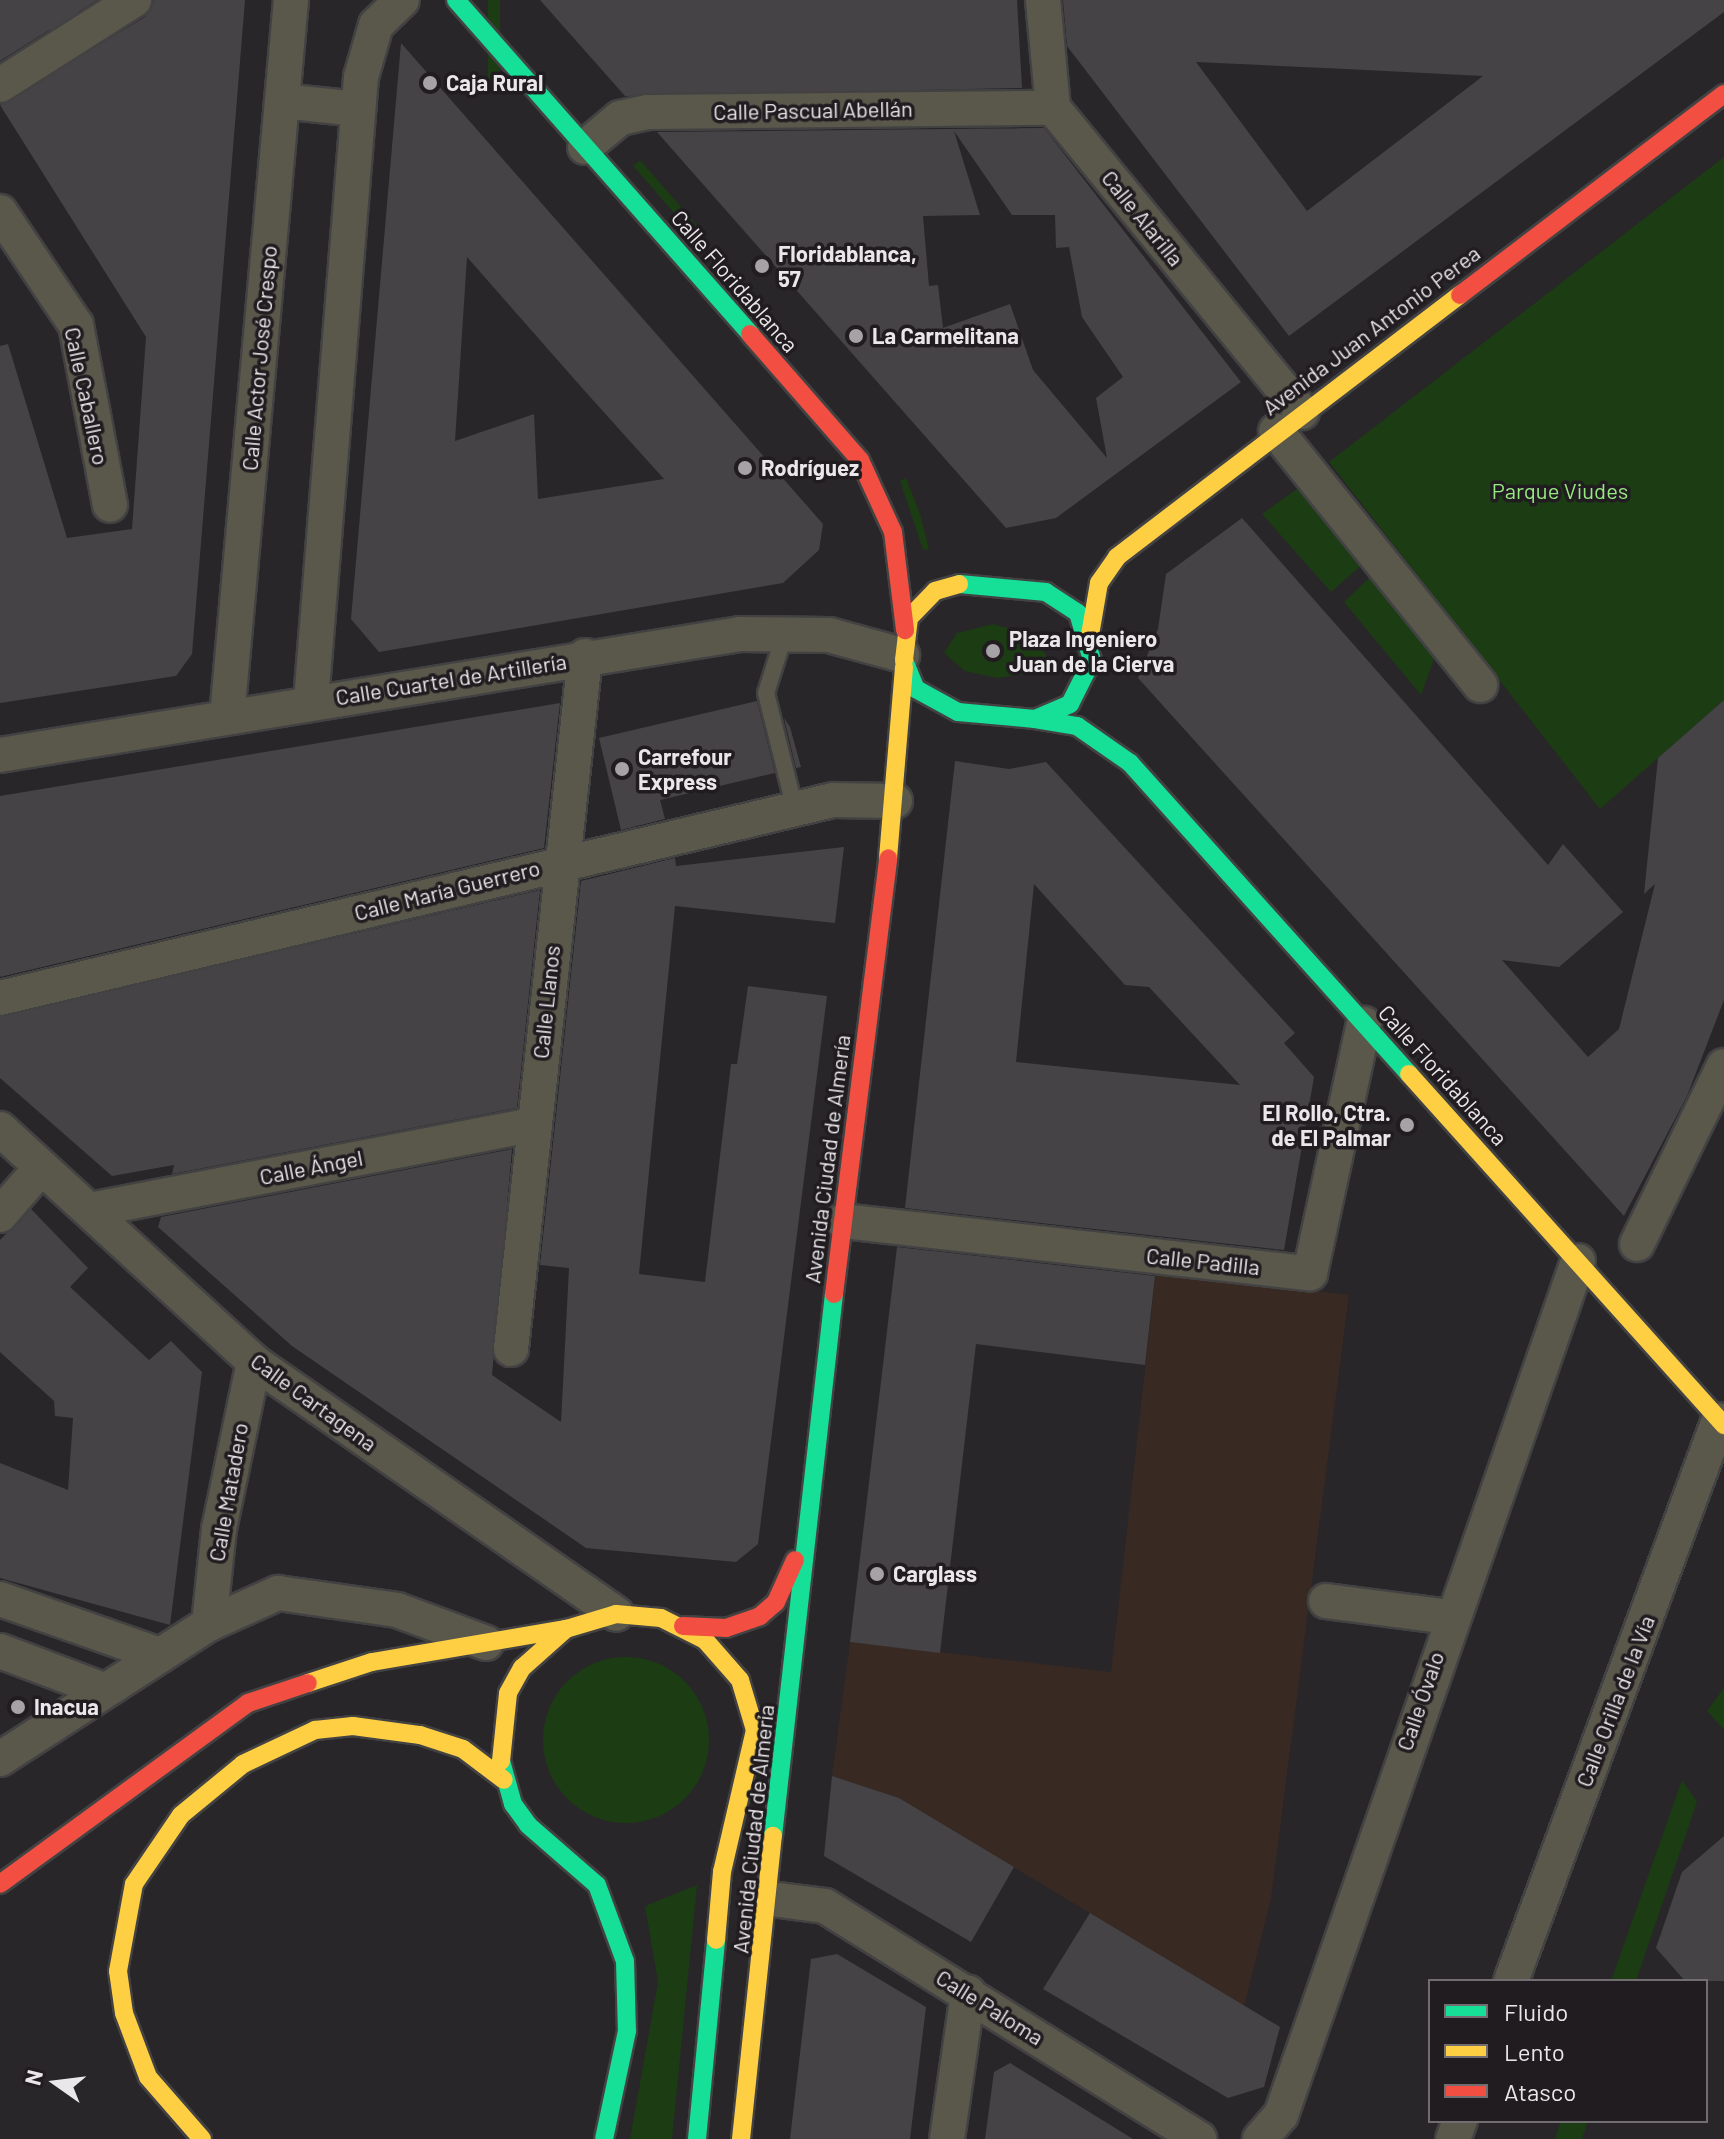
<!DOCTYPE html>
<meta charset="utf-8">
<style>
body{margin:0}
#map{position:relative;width:1724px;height:2139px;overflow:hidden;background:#282629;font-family:Barlow,sans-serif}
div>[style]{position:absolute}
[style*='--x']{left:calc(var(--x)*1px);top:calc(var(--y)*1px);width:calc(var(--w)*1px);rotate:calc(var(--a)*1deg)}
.industrial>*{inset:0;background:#382922}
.green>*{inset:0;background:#1c3c13;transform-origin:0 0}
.round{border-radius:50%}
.building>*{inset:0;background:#454345}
.street-tunnel>*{height:34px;margin-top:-17px;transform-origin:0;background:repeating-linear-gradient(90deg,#454346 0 34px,transparent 0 51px)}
.roads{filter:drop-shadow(2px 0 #434243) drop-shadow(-2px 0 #434243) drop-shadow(0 2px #434243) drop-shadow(0 -2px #434243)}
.lane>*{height:16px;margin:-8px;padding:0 8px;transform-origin:8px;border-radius:8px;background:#5a574b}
.street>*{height:34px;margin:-17px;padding:0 17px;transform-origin:17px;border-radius:17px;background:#5a574b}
.fast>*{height:18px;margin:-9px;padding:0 9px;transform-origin:9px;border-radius:9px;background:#16e098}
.slow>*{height:18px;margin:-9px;padding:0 9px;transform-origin:9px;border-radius:9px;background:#ffcf43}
.jam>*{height:18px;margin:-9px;padding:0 9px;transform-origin:9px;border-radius:9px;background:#f24e42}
.dots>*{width:22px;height:22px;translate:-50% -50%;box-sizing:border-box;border:4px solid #201c20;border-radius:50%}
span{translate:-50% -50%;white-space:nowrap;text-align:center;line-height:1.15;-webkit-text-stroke:7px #201c20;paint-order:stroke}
.poi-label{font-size:22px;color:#eae7ea;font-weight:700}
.left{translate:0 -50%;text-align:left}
.right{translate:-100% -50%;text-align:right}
.street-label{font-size:22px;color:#eae7ea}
.park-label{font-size:22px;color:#97e982}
.legend{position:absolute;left:1428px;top:1979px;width:280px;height:144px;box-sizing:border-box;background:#201c20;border:2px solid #716d71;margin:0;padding:10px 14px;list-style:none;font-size:24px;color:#eae7ea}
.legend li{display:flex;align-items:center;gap:16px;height:40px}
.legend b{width:40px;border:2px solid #716d71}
.north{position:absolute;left:16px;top:2043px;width:80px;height:80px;-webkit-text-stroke:6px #201c20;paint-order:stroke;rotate:284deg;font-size:22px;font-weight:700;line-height:32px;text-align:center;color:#eae7ea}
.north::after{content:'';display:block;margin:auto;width:28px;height:36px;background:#eae7ea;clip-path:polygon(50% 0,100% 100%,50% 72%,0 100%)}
</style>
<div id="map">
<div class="industrial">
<div style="clip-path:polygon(1156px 1271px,1349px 1295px,1271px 1898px,1244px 2006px,899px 1798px,832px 1776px,850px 1642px,1111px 1672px)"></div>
</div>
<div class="green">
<div style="left:488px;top:0;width:12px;height:91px"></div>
<div style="clip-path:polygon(1724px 157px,1724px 700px,1600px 809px,1329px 462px)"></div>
<div style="left:640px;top:160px;width:91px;height:9px;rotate:49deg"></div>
<div style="clip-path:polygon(906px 478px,920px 514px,929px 549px,923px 550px,900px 481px)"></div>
<div style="clip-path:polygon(1301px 486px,1363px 564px,1331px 592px,1262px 514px)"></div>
<div style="clip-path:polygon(1372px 575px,1435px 656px,1421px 695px,1344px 602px)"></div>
<div style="clip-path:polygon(993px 624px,1035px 636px,1048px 659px,1024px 674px,997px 678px,965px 671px,944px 653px,957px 633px)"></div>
<div class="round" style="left:543px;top:1657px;width:166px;height:166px"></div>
<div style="clip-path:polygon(1724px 1688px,1724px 1730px,1707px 1711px)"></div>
<div style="clip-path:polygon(1682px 1780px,1697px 1802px,1636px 1981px,1611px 1981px)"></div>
<div style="clip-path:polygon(697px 1885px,672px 2139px,630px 2139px,658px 1982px,645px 1906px)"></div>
<div style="clip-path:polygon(1561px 2121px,1588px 2121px,1582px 2139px,1555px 2139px)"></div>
</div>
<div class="building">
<div style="clip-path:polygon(0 0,97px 0,0 61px)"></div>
<div style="clip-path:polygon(154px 0,245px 0,192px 654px,176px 676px,0 703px,0 346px,8px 344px,67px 538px,132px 529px,146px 337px,0 105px,145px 17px)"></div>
<div style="clip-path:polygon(540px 0,1017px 0,1022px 88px,625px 96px)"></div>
<div style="clip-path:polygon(evenodd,1063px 0,1724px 0,1724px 12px,1289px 336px,1067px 46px,1063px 0,1196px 62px,1346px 69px,1483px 76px,1307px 211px,1196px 62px)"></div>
<div style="clip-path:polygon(evenodd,401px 43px,823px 524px,819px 550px,783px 583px,379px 652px,351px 619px,401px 43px,467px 257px,583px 389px,664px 479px,538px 499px,534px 414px,455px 441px,467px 257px)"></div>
<div style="clip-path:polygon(evenodd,1044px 128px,1241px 382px,1056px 518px,1006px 528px,657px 132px,1044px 128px,954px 131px,1012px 215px,1055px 215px,1056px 248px,1069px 247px,1082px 317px,1123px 377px,1096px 398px,1107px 458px,1033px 370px,1010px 304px,943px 328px,938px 285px,929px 286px,923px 216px,980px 215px,954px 131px)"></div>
<div style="clip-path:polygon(1242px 518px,1548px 865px,1563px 844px,1623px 912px,1559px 967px,1502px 960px,1588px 1057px,1619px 1029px,1655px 884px,1644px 894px,1658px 758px,1724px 700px,1724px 1000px,1687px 1096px,1624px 1216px,1138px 678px,1158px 629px,1166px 574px)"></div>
<div style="clip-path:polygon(757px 701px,775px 773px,660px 800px,665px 819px,621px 830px,599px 738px)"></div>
<div style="clip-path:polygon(560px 703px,544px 848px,0 977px,0 796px)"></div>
<div style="clip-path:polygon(784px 718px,790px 727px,801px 767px,796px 768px)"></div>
<div style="clip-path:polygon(evenodd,955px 761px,1009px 769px,1046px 762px,1295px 1033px,1284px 1043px,1314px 1077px,1284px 1250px,905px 1208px,955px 761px,1034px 884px,1125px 985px,1149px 987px,1240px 1085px,1016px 1062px,1034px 884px)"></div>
<div style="clip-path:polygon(844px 847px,835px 923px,675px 906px,639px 1274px,705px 1282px,731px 1064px,737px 1064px,748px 986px,827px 996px,758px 1544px,736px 1562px,586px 1548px,292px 1346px,158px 1227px,161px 1217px,512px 1149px,492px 1375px,561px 1422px,569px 1268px,540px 1265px,581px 881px,675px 858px,676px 866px)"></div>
<div style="clip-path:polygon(540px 890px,517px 1108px,172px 1174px,174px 1165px,112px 1176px,0 1078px,0 1017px)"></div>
<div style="clip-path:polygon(31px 1209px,88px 1268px,70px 1287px,149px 1360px,171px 1341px,202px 1372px,170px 1625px,0 1578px,0 1463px,68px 1490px,73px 1418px,55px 1416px,54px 1401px,0 1352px,0 1240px)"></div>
<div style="clip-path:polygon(897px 1247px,1155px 1276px,1145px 1365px,976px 1344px,940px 1653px,850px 1642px)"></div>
<div style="clip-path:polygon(832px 1776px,899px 1798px,1014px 1867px,971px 1942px,824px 1856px)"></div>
<div style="clip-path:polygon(1724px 1836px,1724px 1981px,1685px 1981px,1656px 1948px,1682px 1872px)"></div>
<div style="clip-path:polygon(1090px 1913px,1280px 2027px,1264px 2087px,1228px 2098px,1043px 1989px)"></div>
<div style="clip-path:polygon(837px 1954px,926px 2007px,910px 2139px,790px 2139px,811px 1959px)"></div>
<div style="clip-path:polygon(1010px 2063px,1133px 2139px,985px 2139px,994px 2072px)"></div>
</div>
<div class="street-tunnel">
<div style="--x:49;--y:0;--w:28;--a:55"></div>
</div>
<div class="roads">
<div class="lane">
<div style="--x:785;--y:633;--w:63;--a:107.6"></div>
<div style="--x:766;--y:693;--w:120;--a:76"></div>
</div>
<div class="street">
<div style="--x:1043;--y:0;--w:108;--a:84.7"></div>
<div style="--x:1053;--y:108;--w:393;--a:50.7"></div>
<div style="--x:0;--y:85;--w:159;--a:-32.4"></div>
<div style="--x:282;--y:101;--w:76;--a:6"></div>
<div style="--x:585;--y:147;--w:45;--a:-39.6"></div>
<div style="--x:620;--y:118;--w:29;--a:-12"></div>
<div style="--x:648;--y:112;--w:405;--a:-0.6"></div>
<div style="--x:0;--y:212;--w:136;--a:56.1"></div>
<div style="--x:76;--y:325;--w:183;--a:79.3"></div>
<div style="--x:1276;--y:431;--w:326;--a:51.2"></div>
<div style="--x:311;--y:701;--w:626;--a:-85.42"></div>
<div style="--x:361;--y:77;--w:54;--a:-73.9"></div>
<div style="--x:376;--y:25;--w:36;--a:-44"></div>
<div style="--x:227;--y:717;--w:720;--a:-84.9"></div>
<div style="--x:0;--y:755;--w:750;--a:-9.29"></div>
<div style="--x:740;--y:634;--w:89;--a:0.6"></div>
<div style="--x:829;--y:635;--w:76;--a:15.3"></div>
<div style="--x:0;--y:998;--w:856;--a:-13.37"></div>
<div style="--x:833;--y:800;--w:62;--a:0.9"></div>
<div style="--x:0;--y:1129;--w:345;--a:42.5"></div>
<div style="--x:254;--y:1362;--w:441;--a:34.8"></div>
<div style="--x:90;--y:1210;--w:450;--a:-10.9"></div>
<div style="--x:0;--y:1215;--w:61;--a:-49"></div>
<div style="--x:843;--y:1221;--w:470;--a:6.4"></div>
<div style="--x:1310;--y:1273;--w:255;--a:-77.8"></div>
<div style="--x:1637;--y:1244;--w:198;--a:-64"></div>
<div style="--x:511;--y:1349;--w:697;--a:-83.9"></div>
<div style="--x:0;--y:1599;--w:170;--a:19.3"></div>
<div style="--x:1326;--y:1601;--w:124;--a:7.4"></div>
<div style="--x:209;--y:1624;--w:96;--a:-84"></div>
<div style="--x:219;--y:1529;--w:171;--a:-78.2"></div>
<div style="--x:0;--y:1651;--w:111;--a:20.6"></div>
<div style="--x:0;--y:1759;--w:249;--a:-32.9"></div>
<div style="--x:209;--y:1624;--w:76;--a:-24.2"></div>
<div style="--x:278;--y:1593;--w:120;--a:8.1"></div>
<div style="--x:397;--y:1610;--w:95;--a:20.3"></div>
<div style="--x:771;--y:1899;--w:54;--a:7.4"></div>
<div style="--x:825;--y:1906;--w:441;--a:31.9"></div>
<div style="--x:1511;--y:1981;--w:598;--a:-69.66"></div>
<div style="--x:947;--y:2139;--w:148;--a:-81.8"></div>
<div style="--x:1260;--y:2139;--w:32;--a:-49"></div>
<div style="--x:1281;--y:2115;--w:904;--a:-70.82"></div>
<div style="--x:1453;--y:2139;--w:19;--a:-69"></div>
</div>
<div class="fast">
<div style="--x:456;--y:0;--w:445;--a:48.6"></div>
<div style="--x:904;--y:660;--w:31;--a:68"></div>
<div style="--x:916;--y:689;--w:48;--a:28.7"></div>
<div style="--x:958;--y:712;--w:77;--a:5.2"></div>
<div style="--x:1035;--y:719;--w:38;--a:-23"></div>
<div style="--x:1070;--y:704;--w:49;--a:-63.4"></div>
<div style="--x:1092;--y:660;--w:49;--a:-106.6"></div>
<div style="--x:1078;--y:613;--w:38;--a:-147"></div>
<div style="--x:1046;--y:592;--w:87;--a:-174.7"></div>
<div style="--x:1035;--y:719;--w:43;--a:9.5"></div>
<div style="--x:1077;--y:726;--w:65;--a:34.9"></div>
<div style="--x:1130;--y:763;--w:418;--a:48.1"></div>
<div style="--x:501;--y:1761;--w:45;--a:74.4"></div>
<div style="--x:513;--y:1804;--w:26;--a:54"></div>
<div style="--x:528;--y:1825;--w:91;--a:41"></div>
<div style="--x:597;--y:1885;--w:81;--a:69.8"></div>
<div style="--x:625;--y:1961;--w:70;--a:88.4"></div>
<div style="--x:627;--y:2031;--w:110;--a:102"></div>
<div style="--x:773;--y:1836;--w:545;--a:-83.58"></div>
<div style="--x:697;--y:2139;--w:200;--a:-84.5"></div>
</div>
<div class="slow">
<div style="--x:1090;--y:635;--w:53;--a:-80.2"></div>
<div style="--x:1099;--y:583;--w:32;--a:-55"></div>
<div style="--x:1117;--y:557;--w:432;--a:-37.4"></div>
<div style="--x:904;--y:660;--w:42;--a:-83.2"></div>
<div style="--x:909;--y:618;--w:37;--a:-46"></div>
<div style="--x:935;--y:591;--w:25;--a:-16"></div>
<div style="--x:888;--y:858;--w:192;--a:-85.2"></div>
<div style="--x:1409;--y:1074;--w:472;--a:48.1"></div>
<div style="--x:308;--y:1683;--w:67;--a:-18.2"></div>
<div style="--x:372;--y:1662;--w:197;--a:-9.7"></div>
<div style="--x:501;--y:1761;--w:68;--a:-84.1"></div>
<div style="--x:508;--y:1693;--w:29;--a:-61"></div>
<div style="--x:522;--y:1668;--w:59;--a:-41.6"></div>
<div style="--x:566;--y:1629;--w:52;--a:-16.7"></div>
<div style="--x:616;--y:1614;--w:45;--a:5.1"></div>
<div style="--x:661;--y:1618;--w:49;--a:26.6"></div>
<div style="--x:705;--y:1640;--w:53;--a:48.8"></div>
<div style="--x:740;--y:1680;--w:52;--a:73.3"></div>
<div style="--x:755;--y:1730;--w:146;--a:103.1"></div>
<div style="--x:722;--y:1872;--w:68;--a:95"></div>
<div style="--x:202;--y:2139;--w:82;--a:-131.1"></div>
<div style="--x:148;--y:2077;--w:68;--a:-110.6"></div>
<div style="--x:124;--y:2013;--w:42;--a:-98.1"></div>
<div style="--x:118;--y:1971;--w:88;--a:-79.6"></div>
<div style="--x:134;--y:1884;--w:83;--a:-55.7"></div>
<div style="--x:181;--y:1815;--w:80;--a:-39.4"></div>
<div style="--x:243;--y:1764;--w:80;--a:-25.3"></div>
<div style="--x:315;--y:1730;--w:38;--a:-6"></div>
<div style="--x:353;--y:1726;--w:68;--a:7.7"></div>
<div style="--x:420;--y:1735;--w:45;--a:18"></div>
<div style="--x:463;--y:1749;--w:51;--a:37.1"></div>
<div style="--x:741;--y:2139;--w:305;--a:-84"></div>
</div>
<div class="jam">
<div style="--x:1460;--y:295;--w:332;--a:-37.3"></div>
<div style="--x:750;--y:334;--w:167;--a:48.9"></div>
<div style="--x:860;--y:460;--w:79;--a:65.4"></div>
<div style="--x:893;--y:532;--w:99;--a:83"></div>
<div style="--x:834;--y:1294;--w:439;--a:-82.9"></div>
<div style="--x:683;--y:1626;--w:43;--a:2.7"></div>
<div style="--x:726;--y:1628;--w:36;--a:-19"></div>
<div style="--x:760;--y:1616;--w:21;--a:-41"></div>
<div style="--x:776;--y:1602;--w:46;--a:-65.7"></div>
<div style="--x:0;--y:1884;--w:307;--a:-36.1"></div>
<div style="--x:248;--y:1703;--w:63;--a:-18.4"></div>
</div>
</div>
<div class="dots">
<div style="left:430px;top:83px;background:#a6a3a6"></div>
<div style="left:762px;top:266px;background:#a6a3a6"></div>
<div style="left:856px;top:336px;background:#a6a3a6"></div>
<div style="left:745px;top:468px;background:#a6a3a6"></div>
<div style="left:993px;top:651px;background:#a6a3a6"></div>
<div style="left:622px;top:769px;background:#a6a3a6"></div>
<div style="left:1407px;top:1125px;background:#a6a3a6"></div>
<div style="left:877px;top:1574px;background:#a6a3a6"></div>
<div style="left:18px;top:1707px;background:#a6a3a6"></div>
</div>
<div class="poi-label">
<span class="left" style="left:446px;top:83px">Caja Rural</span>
<span class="left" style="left:778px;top:266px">Floridablanca,<br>57</span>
<span class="left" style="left:872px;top:336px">La Carmelitana</span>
<span class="left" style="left:761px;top:468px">Rodríguez</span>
<span class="left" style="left:1009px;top:651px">Plaza Ingeniero<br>Juan de la Cierva</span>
<span class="left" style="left:638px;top:769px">Carrefour<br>Express</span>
<span class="right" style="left:1391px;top:1125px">El Rollo, Ctra.<br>de El Palmar</span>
<span class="left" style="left:893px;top:1574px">Carglass</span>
<span class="left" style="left:34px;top:1707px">Inacua</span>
</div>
<div class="street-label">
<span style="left:813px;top:110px;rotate:-1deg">Calle Pascual Abellán</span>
<span style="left:1143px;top:218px;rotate:51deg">Calle Alarilla</span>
<span style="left:735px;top:281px;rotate:49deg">Calle Floridablanca</span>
<span style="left:1371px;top:330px;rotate:-37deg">Avenida Juan Antonio Perea</span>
<span style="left:259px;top:358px;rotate:-85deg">Calle Actor José Crespo</span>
<span style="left:87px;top:396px;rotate:78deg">Calle Caballero</span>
<span style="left:451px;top:679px;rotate:-9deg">Calle Cuartel de Artillería</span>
<span style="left:447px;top:890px;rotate:-14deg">Calle María Guerrero</span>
<span style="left:546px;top:1002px;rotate:-84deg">Calle Llanos</span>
<span style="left:1443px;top:1075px;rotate:48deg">Calle Floridablanca</span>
<span style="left:827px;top:1159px;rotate:-83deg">Avenida Ciudad de Almería</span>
<span style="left:311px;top:1167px;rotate:-11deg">Calle Ángel</span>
<span style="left:1203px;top:1261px;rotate:6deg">Calle Padilla</span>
<span style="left:314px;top:1402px;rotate:36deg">Calle Cartagena</span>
<span style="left:228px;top:1492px;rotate:-80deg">Calle Matadero</span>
<span style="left:1420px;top:1701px;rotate:-71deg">Calle Óvalo</span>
<span style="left:1615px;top:1701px;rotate:-69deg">Calle Orilla de la Vía</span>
<span style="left:753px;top:1829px;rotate:-84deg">Avenida Ciudad de Almería</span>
<span style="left:990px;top:2007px;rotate:32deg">Calle Paloma</span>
</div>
<div class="park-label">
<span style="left:1560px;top:491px">Parque Viudes</span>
</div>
<ul class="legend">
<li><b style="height:10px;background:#16e098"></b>Fluido</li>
<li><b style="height:10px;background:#ffcf43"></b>Lento</li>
<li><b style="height:10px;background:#f24e42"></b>Atasco</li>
</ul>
<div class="north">N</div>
</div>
